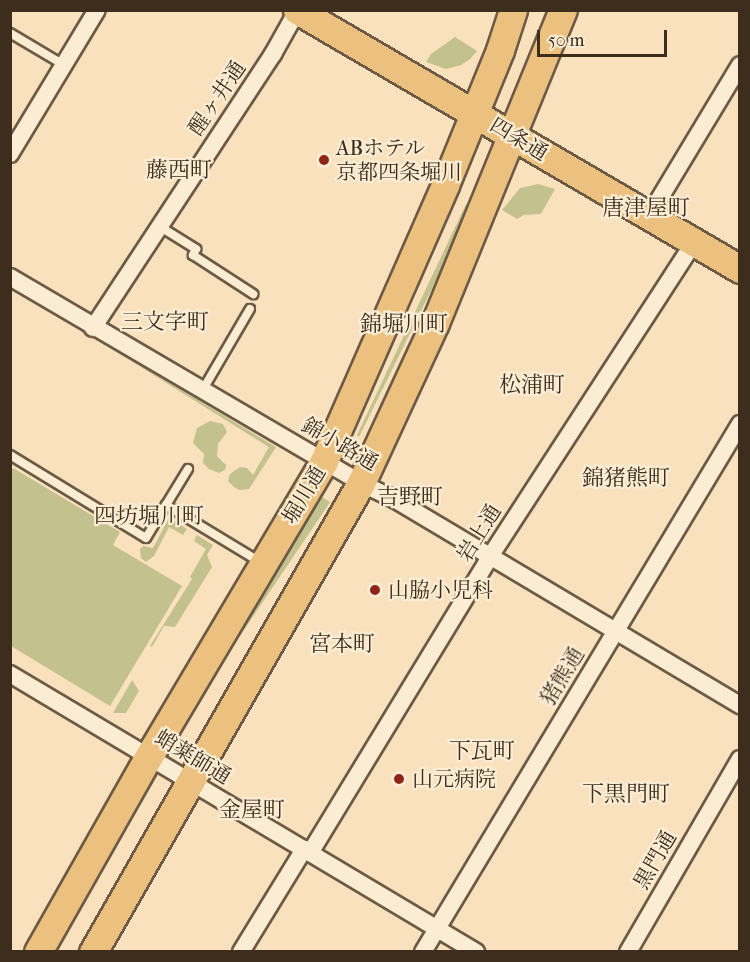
<!DOCTYPE html>
<meta charset="utf-8">
<style>
body{margin:0}
#map{position:relative;width:750px;height:962px;overflow:hidden;background:#f9e1bd;font-family:"IM FELL French Canon","Noto Serif JP",serif}
div>[style]{position:absolute}
[style*='--x']{left:calc(var(--x)*1px);top:calc(var(--y)*1px);width:calc(var(--w)*1px);rotate:calc(var(--a)*1deg)}
.green>*{inset:0;background:#c3c18d;transform-origin:0 0}
.roads{filter:drop-shadow(2px 0 #6c5a45) drop-shadow(-2px 0 #6c5a45) drop-shadow(0 2px #6c5a45) drop-shadow(0 -2px #6c5a45)}
.lane>*{height:8px;margin:-4px;padding:0 4px;transform-origin:4px;border-radius:4px;background:#fbecd4}
.street>*{height:16px;margin:-8px;padding:0 8px;transform-origin:8px;border-radius:8px;background:#fbecd4}
.primary>*{height:27px;margin:-13.5px;padding:0 13.5px;transform-origin:13.5px;border-radius:13.5px;background:#ecc07e}
.dots>*{width:16px;height:16px;translate:-50% -50%;box-sizing:border-box;border:3px solid #fbecd4;border-radius:50%}
span{translate:-50% -50%;white-space:nowrap;text-align:center;line-height:1.15;-webkit-text-stroke:4.5px #fbecd4;paint-order:stroke}
.street-label{font-size:21px;color:#3d2d1d}
.poi-label{font-size:21px;color:#3d2d1d}
.left{translate:0 -50%;text-align:left}
.neighbourhood-label{font-size:22px;color:#3d2d1d}
.frame{position:absolute;inset:0;border:12px solid #3d2d1d;pointer-events:none}
.scale{position:absolute;left:537px;top:30px;width:130px;height:27px;box-sizing:border-box;border:3px solid #3d2d1d;border-top:0;padding-left:8px;font-size:18px;line-height:21px;white-space:nowrap;color:#3d2d1d;-webkit-text-stroke:4px #fbecd4;paint-order:stroke}
</style>
<div id="map">
<div class="green">
<div style="clip-path:polygon(455px 37px,477px 51px,470px 59px,461px 65px,446px 69px,426px 62px,431px 54px)"></div>
<div style="clip-path:polygon(538px 184px,555px 189px,541px 214px,524px 215px,517px 219px,502px 210px,520px 188px)"></div>
<div style="clip-path:polygon(466px 204px,469px 208px,454px 244px,359px 437px,357px 435px)"></div>
<div style="clip-path:polygon(72px 324px,276px 447px,249px 489px,239px 490px,234px 487px,228px 481px,230px 474px,240px 467px,247px 468px,253px 475px,269px 447px)"></div>
<div style="clip-path:polygon(210px 421px,223px 424px,227px 432px,218px 444px,217px 456px,226px 465px,225px 470px,219px 473px,209px 469px,203px 463px,204px 454px,193px 443px,197px 428px)"></div>
<div style="clip-path:polygon(13px 468px,120px 532px,113px 545px,182px 586px,110px 706px,11px 646px,10px 473px)"></div>
<div style="left:321px;top:496px;width:11px;height:284px;rotate:34deg"></div>
<div style="clip-path:polygon(169px 518px,187px 529px,183px 535px,169px 527px,154px 556px,146px 562px,141px 558px,140px 549px,143px 546px,153px 548px)"></div>
<div style="clip-path:polygon(197px 535px,213px 545px,207px 555px,212px 567px,175px 627px,164px 626px,152px 647px,150px 646px,192px 579px,190px 577px,206px 549px,194px 541px)"></div>
<div style="clip-path:polygon(132px 680px,139px 691px,126px 713px,113px 713px)"></div>
</div>
<div class="roads">
<div class="lane">
<div style="--x:10;--y:33;--w:63;--a:30.7"></div>
<div style="--x:159;--y:226;--w:44;--a:31.9"></div>
<div style="--x:196;--y:249;--w:7;--a:117"></div>
<div style="--x:193;--y:255;--w:72;--a:33"></div>
<div style="--x:202;--y:391;--w:95;--a:-59.7"></div>
<div style="--x:10;--y:455;--w:159;--a:31.4"></div>
<div style="--x:146;--y:538;--w:39;--a:-59"></div>
<div style="--x:188;--y:469;--w:42;--a:121.4"></div>
<div style="--x:166;--y:505;--w:110;--a:31.2"></div>
</div>
<div class="street">
<div style="--x:10;--y:154;--w:168;--a:-58.9"></div>
<div style="--x:649;--y:216;--w:176;--a:-58.9"></div>
<div style="--x:10;--y:277;--w:407;--a:30.4"></div>
<div style="--x:361;--y:483;--w:37;--a:26"></div>
<div style="--x:394;--y:499;--w:403;--a:30.8"></div>
<div style="--x:93;--y:328;--w:328;--a:-56.7"></div>
<div style="--x:273;--y:54;--w:49;--a:-60.8"></div>
<div style="--x:10;--y:674;--w:543;--a:30.82"></div>
<div style="--x:310;--y:853;--w:349;--a:-58.7"></div>
<div style="--x:491;--y:555;--w:373;--a:-57"></div>
<div style="--x:241;--y:952;--w:121;--a:-58.5"></div>
<div style="--x:423;--y:952;--w:616;--a:-59.02"></div>
<div style="--x:628;--y:952;--w:223;--a:-59.9"></div>
</div>
<div class="primary">
<div style="--x:297;--y:10;--w:513;--a:30.31"></div>
<div style="--x:38;--y:952;--w:225;--a:-60.5"></div>
<div style="--x:149;--y:756;--w:343;--a:-59.3"></div>
<div style="--x:324;--y:461;--w:301;--a:-66.3"></div>
<div style="--x:445;--y:185;--w:146;--a:-67.8"></div>
<div style="--x:500;--y:50;--w:42;--a:-72"></div>
<div style="--x:93;--y:952;--w:540;--a:-60.26"></div>
<div style="--x:361;--y:483;--w:176;--a:-65.2"></div>
<div style="--x:435;--y:323;--w:338;--a:-67.8"></div>
</div>
</div>
<div class="dots">
<div style="left:324px;top:160px;background:#8f2418"></div>
<div style="left:375px;top:590px;background:#8f2418"></div>
<div style="left:399px;top:779px;background:#8f2418"></div>
</div>
<div class="street-label">
<span style="left:217px;top:98px;rotate:-56deg">醒ヶ井通</span>
<span style="left:519px;top:139px;rotate:31deg">四条通</span>
<span style="left:340px;top:444px;rotate:30deg">錦小路通</span>
<span style="left:304px;top:495px;rotate:-59deg">堀川通</span>
<span style="left:479px;top:533px;rotate:-58deg">岩上通</span>
<span style="left:562px;top:676px;rotate:-59deg">猪熊通</span>
<span style="left:193px;top:757px;rotate:31deg">蛸薬師通</span>
<span style="left:655px;top:860px;rotate:-60deg">黒門通</span>
</div>
<div class="poi-label">
<span class="left" style="left:336px;top:160px">ABホテル<br>京都四条堀川</span>
<span class="left" style="left:388px;top:590px">山脇小児科</span>
<span class="left" style="left:412px;top:779px">山元病院</span>
</div>
<div class="neighbourhood-label">
<span style="left:179px;top:171px">藤西町</span>
<span style="left:646px;top:209px">唐津屋町</span>
<span style="left:165px;top:323px">三文字町</span>
<span style="left:404px;top:325px">錦堀川町</span>
<span style="left:532px;top:386px">松浦町</span>
<span style="left:626px;top:479px">錦猪熊町</span>
<span style="left:410px;top:498px">吉野町</span>
<span style="left:149px;top:517px">四坊堀川町</span>
<span style="left:342px;top:645px">宮本町</span>
<span style="left:482px;top:752px">下瓦町</span>
<span style="left:626px;top:795px">下黒門町</span>
<span style="left:252px;top:811px">金屋町</span>
</div>
<div class="frame"></div>
<div class="scale">50 m</div>
</div>
